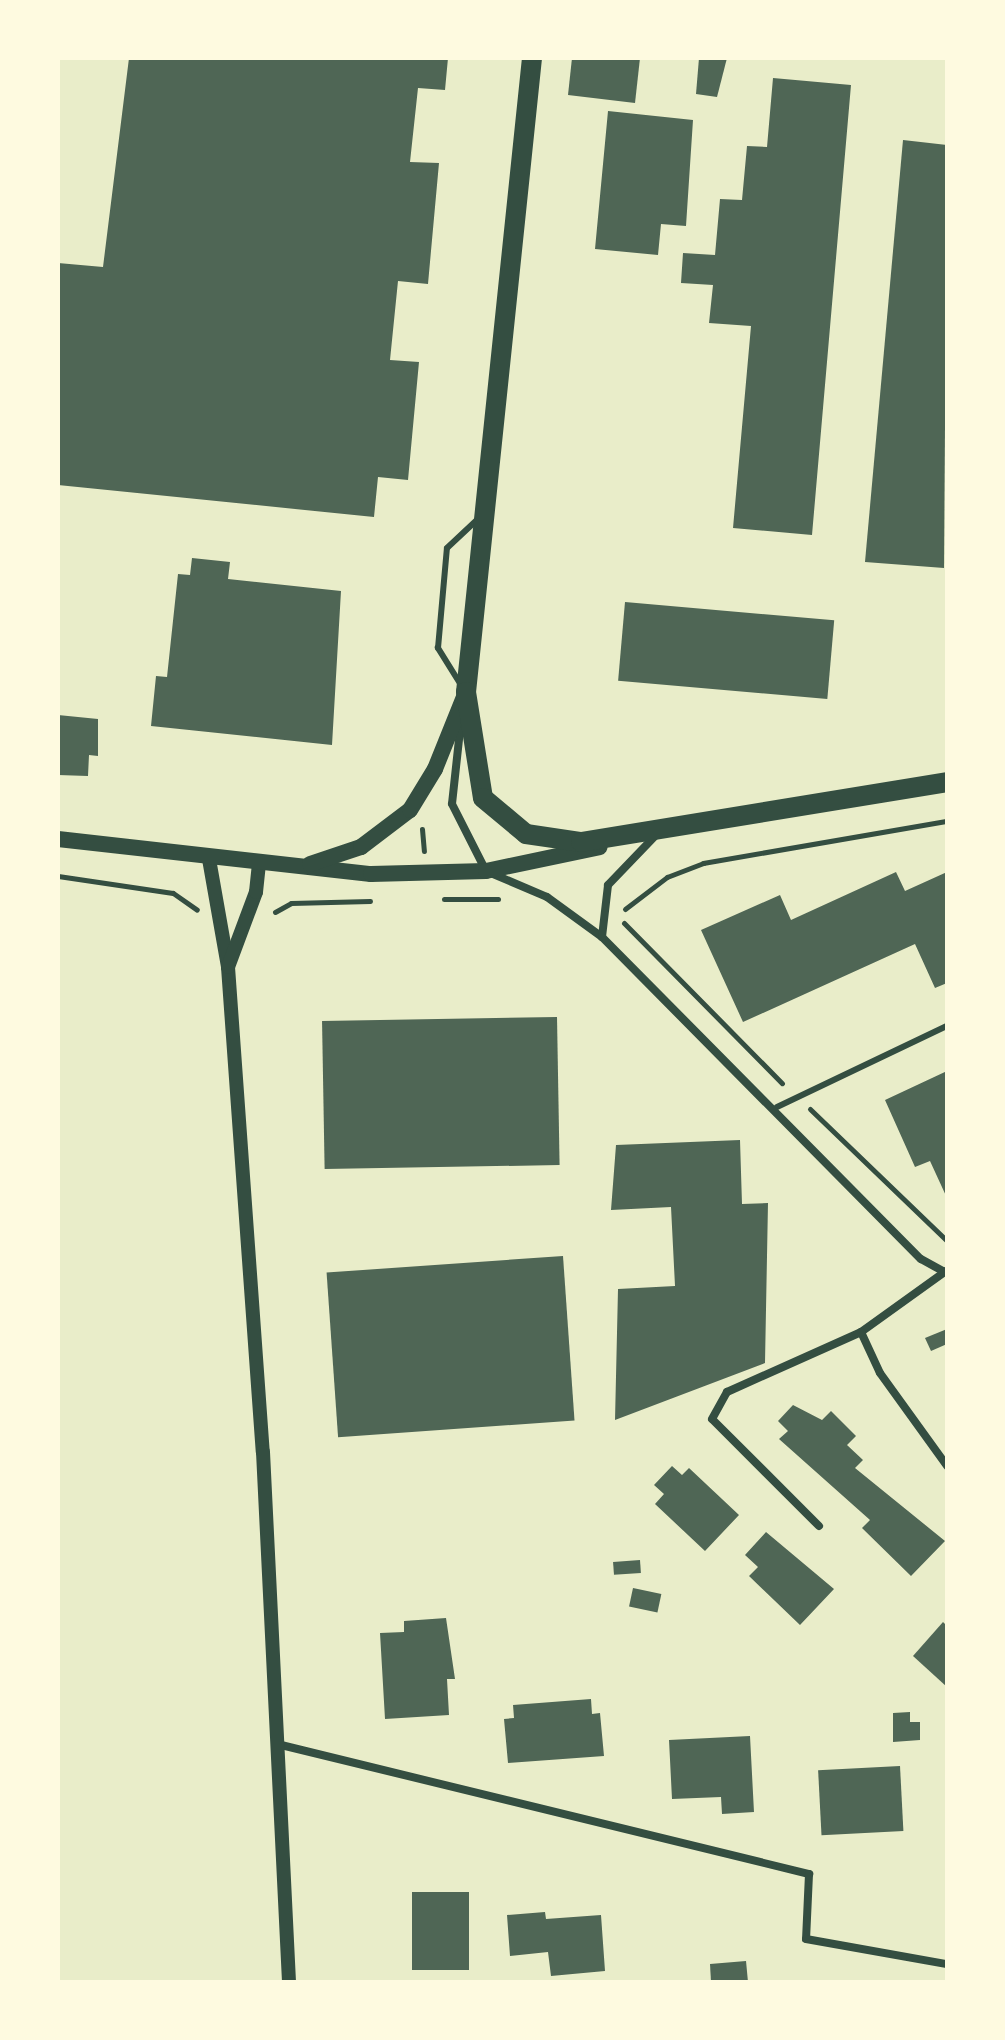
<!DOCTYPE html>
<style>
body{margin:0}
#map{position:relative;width:1005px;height:2040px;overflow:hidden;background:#e9edc9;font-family:Roboto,sans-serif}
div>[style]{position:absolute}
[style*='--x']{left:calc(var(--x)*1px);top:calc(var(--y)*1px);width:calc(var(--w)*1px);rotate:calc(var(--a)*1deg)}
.building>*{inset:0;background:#4f6655;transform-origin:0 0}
.path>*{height:5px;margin:-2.5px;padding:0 2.5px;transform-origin:2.5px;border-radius:2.5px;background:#344e41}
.service>*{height:6px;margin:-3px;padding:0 3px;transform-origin:3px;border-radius:3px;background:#344e41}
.minor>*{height:8px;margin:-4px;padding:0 4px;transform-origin:4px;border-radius:4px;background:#344e41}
.tertiary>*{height:14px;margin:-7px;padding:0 7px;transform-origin:7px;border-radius:7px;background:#344e41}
.secondary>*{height:16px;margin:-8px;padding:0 8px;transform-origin:8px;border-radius:8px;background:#344e41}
.primary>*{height:20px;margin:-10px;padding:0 10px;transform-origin:10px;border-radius:10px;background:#344e41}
span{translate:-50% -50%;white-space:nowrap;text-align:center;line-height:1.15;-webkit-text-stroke:8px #fefae0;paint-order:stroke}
.frame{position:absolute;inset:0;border:60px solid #fefae0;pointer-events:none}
</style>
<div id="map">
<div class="building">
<div style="clip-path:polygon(129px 58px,448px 58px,445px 90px,418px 88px,410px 162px,439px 163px,428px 284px,398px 281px,390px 360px,419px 362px,408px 480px,378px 477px,374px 517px,58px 485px,58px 263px,103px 267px)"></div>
<div style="clip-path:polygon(572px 58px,640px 58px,635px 103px,568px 95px)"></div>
<div style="clip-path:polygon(699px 58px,727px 58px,717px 97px,696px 94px)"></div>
<div style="clip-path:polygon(773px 78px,851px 85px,812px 535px,733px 528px,751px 326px,709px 323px,713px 285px,681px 283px,683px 253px,715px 255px,720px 199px,742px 200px,747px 146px,767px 147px)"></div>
<div style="clip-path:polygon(608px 111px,693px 120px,686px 226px,661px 224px,658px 255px,595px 249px)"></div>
<div style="clip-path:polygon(903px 140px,947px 145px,944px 568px,865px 562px)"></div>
<div style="clip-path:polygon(192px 558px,230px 562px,228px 579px,341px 591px,332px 745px,151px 726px,156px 676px,167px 677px,178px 574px,190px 575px)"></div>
<div style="left:625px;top:602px;width:210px;height:79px;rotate:5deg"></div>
<div style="clip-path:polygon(58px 715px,98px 719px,98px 756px,89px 755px,88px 776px,58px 775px)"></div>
<div style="clip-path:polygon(896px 872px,905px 891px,947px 872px,947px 983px,935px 988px,915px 944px,743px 1022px,701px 930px,780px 895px,791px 920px)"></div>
<div style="left:557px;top:1017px;width:148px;height:235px;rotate:89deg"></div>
<div style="clip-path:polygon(947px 1071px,947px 1198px,930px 1161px,915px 1167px,885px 1100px)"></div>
<div style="clip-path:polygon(740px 1140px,742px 1204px,768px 1203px,765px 1363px,615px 1420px,618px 1289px,675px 1286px,671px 1207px,611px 1210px,616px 1145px)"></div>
<div style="left:563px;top:1256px;width:165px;height:237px;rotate:86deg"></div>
<div style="clip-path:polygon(947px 1329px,947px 1344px,931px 1351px,925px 1338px)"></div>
<div style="clip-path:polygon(793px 1405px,822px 1420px,831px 1411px,856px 1436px,847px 1445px,863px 1460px,855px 1468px,945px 1541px,911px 1576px,862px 1528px,870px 1520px,779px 1439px,788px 1431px,778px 1421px)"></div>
<div style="clip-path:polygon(672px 1466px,682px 1475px,689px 1468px,739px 1515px,705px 1551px,655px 1504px,664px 1494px,654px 1485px)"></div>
<div style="clip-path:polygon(766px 1532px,834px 1589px,800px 1625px,749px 1576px,758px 1567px,745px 1555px)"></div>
<div style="left:640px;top:1560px;width:13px;height:27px;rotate:86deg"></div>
<div style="left:633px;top:1588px;width:29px;height:19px;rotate:12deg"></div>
<div style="clip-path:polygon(446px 1618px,455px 1679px,447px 1679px,449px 1715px,385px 1719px,380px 1633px,404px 1632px,404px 1621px)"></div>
<div style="clip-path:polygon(943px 1622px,947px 1626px,947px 1687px,913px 1656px)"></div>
<div style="clip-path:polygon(591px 1699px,592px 1714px,600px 1713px,604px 1756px,508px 1763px,504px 1719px,514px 1718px,513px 1705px)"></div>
<div style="clip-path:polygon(910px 1712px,910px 1722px,920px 1722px,920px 1740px,893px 1742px,893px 1713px)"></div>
<div style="clip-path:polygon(750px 1736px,754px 1812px,722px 1814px,721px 1797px,672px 1799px,669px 1740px)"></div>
<div style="left:900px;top:1766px;width:65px;height:82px;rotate:87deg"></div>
<div style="left:412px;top:1892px;width:57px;height:78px"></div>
<div style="clip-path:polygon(545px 1912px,546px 1919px,601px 1915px,605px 1971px,551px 1976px,548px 1952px,510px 1956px,507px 1915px)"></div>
<div style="clip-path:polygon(746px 1961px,748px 1982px,711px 1982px,710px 1964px)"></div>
</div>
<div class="path">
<div style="--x:422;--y:829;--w:22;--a:85"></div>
<div style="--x:58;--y:876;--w:116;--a:8.4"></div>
<div style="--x:173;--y:893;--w:29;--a:35"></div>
<div style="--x:444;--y:899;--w:54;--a:0"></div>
<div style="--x:625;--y:909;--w:53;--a:-37.3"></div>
<div style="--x:667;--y:877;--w:39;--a:-21"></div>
<div style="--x:703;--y:863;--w:248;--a:-9.8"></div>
<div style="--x:275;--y:912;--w:18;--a:-29"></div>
<div style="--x:291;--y:903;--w:79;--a:-1.5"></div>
<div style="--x:624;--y:923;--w:225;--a:45.4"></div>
<div style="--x:810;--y:1109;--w:190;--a:43.9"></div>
</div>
<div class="service">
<div style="--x:461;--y:685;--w:44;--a:-121.9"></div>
<div style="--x:438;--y:648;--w:100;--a:-84.9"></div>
<div style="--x:447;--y:548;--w:45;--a:-43.2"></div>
<div style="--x:777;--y:1107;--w:188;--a:-25.5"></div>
</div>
<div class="minor">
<div style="--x:461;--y:721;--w:83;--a:96.2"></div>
<div style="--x:452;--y:804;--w:75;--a:63.1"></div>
<div style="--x:486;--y:871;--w:66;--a:23.1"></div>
<div style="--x:547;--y:897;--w:68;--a:36"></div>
<div style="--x:602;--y:937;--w:453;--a:45.3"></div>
<div style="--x:921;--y:1259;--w:26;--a:29"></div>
<div style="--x:602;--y:937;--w:52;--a:-83.4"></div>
<div style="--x:608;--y:885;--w:69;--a:-46.2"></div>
<div style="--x:946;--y:1271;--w:105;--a:144.3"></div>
<div style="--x:861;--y:1332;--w:45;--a:65.1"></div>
<div style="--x:880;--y:1373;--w:115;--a:54.2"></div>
<div style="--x:819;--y:1526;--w:151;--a:-135"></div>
<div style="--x:712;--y:1419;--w:31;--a:-61"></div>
<div style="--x:727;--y:1392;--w:147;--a:-24.1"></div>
<div style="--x:277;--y:1744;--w:548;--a:13.73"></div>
<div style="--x:809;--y:1874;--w:65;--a:92.6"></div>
<div style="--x:806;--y:1939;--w:143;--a:10.1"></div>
</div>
<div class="tertiary">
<div style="--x:209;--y:859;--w:110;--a:80"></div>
<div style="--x:228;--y:967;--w:486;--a:85.9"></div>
<div style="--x:263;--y:1452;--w:531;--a:87.19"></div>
<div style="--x:228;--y:967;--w:80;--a:-69.5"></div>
<div style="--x:256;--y:892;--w:29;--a:-84"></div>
</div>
<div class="secondary">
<div style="--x:58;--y:839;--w:315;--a:6.4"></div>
<div style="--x:371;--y:874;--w:115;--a:-1.5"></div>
<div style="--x:486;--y:871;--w:116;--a:-11.9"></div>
<div style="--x:310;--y:864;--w:54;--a:-18.4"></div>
<div style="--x:361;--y:847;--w:61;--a:-37.1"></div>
<div style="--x:410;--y:810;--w:48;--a:-58.6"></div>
<div style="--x:435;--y:769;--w:83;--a:-68.1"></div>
</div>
<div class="primary">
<div style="--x:532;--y:58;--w:637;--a:95.94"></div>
<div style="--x:466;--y:692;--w:107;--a:80.9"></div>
<div style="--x:483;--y:798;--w:56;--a:39.9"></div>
<div style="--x:526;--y:834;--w:56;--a:8.3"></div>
<div style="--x:581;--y:842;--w:371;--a:-9.3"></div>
</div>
<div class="frame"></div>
</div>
